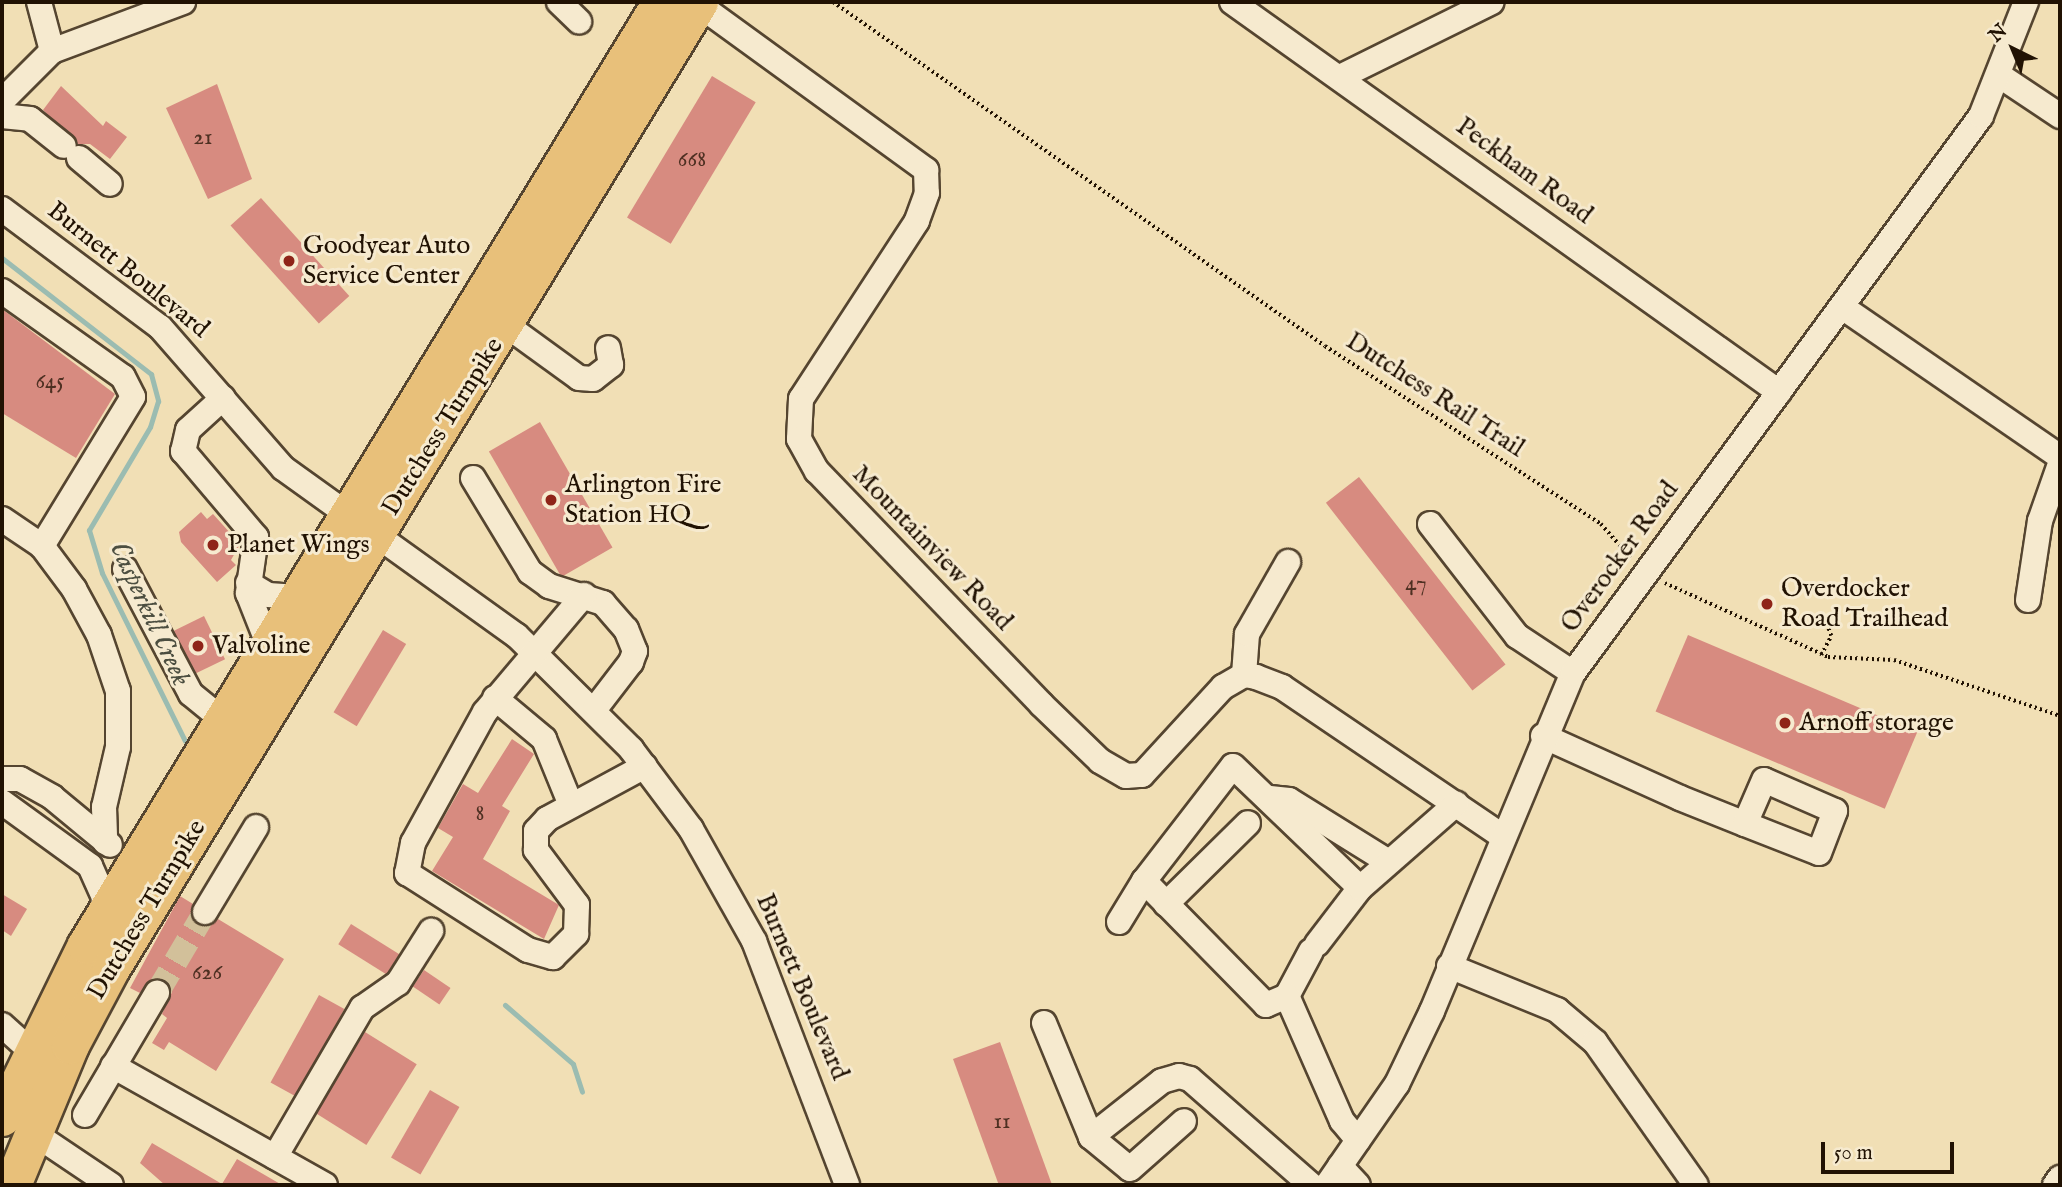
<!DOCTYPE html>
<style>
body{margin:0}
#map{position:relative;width:2062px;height:1187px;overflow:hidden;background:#f1dfb5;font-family:"IM FELL English",serif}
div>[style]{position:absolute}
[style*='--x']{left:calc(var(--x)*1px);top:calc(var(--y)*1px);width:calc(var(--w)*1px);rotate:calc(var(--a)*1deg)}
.stream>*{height:5px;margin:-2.5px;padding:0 2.5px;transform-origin:2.5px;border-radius:2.5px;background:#9bbcb1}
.building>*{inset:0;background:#d78b80;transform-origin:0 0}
.minor-tunnel>*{height:24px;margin-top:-12px;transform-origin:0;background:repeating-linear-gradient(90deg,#d2c09a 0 24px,transparent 0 36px)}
.path>*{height:3.5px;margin-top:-1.75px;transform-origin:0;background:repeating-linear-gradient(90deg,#211203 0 2px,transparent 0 5.5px)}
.roads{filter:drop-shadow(2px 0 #554530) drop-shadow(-2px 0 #554530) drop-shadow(0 2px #554530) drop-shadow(0 -2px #554530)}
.minor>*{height:24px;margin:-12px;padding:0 12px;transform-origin:12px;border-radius:12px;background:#f6eacf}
.highway>*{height:37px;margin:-18.5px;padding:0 18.5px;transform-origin:18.5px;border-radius:18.5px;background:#e8c07a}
.dots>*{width:19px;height:19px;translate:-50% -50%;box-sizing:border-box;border:4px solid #f6eacf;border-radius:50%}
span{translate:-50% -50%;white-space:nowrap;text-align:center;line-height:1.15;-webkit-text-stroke:6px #f6eacf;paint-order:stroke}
.number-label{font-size:23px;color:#4e3022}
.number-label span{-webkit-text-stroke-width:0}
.street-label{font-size:26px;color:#211203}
.poi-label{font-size:26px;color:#211203}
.left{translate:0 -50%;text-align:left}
.water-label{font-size:28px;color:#4c4e40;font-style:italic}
.frame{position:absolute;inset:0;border:4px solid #211203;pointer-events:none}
.north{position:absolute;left:1978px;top:14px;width:70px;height:70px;-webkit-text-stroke:5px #f6eacf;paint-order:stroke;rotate:317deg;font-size:19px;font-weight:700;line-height:28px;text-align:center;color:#211203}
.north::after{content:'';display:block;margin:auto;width:24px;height:32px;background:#211203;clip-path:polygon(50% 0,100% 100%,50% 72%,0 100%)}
.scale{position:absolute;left:1821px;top:1142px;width:133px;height:32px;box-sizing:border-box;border:4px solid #211203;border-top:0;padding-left:9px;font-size:21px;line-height:24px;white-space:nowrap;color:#211203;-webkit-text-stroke:5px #f6eacf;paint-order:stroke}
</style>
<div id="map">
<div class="stream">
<div style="--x:2;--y:258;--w:189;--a:37.9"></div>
<div style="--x:151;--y:374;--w:28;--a:75"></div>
<div style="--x:158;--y:401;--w:27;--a:107"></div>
<div style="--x:150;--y:427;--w:120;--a:120.6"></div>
<div style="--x:89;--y:530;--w:45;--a:73.2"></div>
<div style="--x:102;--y:573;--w:187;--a:63.7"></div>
<div style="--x:505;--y:1005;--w:90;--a:40.9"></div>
<div style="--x:573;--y:1064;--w:29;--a:72"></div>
</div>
<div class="building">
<div style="left:712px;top:76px;width:51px;height:165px;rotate:31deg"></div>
<div style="clip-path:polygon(217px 84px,252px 179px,208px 199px,166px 108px)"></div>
<div style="clip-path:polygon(61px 86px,103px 126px,106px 121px,127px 137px,110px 159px,90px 144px,78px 144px,43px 110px)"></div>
<div style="left:261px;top:198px;width:132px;height:41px;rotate:48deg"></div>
<div style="clip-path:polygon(2px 309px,115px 394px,76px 458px,2px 413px)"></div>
<div style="left:540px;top:422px;width:145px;height:59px;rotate:60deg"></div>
<div style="left:1359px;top:477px;width:238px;height:42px;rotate:52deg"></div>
<div style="clip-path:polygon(201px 512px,207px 519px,213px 514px,240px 544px,231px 560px,236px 565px,217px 582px,181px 542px,179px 532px)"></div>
<div style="left:204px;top:616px;width:48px;height:34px;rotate:64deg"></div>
<div style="left:383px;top:630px;width:27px;height:96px;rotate:31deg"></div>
<div style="left:1688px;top:635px;width:249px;height:83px;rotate:23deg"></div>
<div style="clip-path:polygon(512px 739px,534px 754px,502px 806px,510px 811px,483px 859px,559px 905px,544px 939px,432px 871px,453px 837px,438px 828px,463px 784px,478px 793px)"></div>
<div style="clip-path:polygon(2px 894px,27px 909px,11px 936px,2px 930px)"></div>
<div style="clip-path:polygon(180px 896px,193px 904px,197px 924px,218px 919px,284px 959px,216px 1071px,169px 1042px,164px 1050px,152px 1043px,167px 1018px,162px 1014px,172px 992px,165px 981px,150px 980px,140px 993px,130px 988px)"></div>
<div style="left:351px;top:924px;width:57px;height:24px;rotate:32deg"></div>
<div style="left:424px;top:970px;width:32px;height:20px;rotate:34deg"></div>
<div style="left:319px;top:995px;width:29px;height:100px;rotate:29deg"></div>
<div style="left:365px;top:1032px;width:61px;height:95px;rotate:32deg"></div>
<div style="left:1000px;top:1042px;width:152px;height:50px;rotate:70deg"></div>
<div style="left:430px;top:1090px;width:34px;height:78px;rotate:30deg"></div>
<div style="clip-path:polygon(152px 1143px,222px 1184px,237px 1159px,282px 1185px,165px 1185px,140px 1163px)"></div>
</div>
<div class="minor-tunnel">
<div style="--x:157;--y:993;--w:94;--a:-59.3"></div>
</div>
<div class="path">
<div style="--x:833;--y:2;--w:600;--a:34.96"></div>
<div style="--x:1325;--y:346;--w:328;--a:32.8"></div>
<div style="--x:1601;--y:524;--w:45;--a:48.6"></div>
<div style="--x:1665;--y:583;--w:179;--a:24.4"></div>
<div style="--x:1828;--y:657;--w:66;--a:2.6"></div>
<div style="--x:1894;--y:660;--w:175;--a:18.6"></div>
<div style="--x:1821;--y:655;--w:21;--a:-62"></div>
<div style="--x:1831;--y:636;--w:15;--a:-110"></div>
</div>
<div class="roads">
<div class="minor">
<div style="--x:39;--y:2;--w:51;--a:75.1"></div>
<div style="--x:559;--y:2;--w:28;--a:44"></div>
<div style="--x:695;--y:2;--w:286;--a:36"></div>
<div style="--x:926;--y:170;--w:23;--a:88"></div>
<div style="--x:927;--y:193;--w:30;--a:110"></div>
<div style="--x:917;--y:221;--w:212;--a:123.1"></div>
<div style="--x:801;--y:399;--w:40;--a:92.9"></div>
<div style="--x:799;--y:439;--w:37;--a:61"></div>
<div style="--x:817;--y:471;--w:323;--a:46.1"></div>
<div style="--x:1041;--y:704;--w:82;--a:44"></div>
<div style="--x:1100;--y:761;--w:30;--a:30"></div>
<div style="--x:1126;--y:776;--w:16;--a:-4"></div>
<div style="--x:1142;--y:775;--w:120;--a:-47.4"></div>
<div style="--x:1223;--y:687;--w:24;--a:-30"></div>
<div style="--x:1244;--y:675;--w:12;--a:9"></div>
<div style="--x:1256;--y:677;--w:28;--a:21"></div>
<div style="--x:1282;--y:687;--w:264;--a:34.1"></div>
<div style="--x:1232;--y:2;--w:672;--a:35.49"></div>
<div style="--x:2000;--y:76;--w:72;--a:33.7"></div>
<div style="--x:1340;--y:77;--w:169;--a:-26.3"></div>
<div style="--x:2;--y:101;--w:71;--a:-45"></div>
<div style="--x:52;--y:51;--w:140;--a:-20.5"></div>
<div style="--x:2;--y:116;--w:28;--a:6"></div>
<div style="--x:30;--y:119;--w:43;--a:38.5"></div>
<div style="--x:79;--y:158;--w:40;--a:40"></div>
<div style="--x:2;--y:209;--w:197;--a:36.8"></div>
<div style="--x:160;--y:327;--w:187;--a:48.9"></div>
<div style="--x:283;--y:468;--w:288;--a:35.7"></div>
<div style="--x:517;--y:636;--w:161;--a:44.7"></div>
<div style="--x:631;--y:749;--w:100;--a:53.1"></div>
<div style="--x:691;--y:829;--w:129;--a:60.6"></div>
<div style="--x:754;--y:941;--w:261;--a:69.1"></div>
<div style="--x:2;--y:291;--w:148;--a:35.4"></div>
<div style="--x:123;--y:377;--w:22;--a:63"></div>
<div style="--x:133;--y:397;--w:175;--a:121.4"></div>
<div style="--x:1842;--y:307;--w:265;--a:34.5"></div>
<div style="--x:506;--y:325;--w:90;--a:36"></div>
<div style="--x:579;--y:378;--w:14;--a:4"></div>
<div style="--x:593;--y:379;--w:23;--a:-38"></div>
<div style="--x:611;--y:365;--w:17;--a:-100"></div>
<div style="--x:223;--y:398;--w:47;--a:137.6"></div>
<div style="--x:188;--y:430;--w:22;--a:103"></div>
<div style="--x:183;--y:451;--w:113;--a:49.7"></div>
<div style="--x:256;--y:537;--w:57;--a:98.1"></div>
<div style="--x:248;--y:593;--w:57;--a:68.4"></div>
<div style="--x:473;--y:478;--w:110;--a:58.8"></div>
<div style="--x:530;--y:572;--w:24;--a:36"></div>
<div style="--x:549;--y:586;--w:57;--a:17.5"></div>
<div style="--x:603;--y:603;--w:35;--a:49"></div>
<div style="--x:626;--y:629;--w:24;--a:68"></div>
<div style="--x:635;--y:651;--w:12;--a:110"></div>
<div style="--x:631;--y:662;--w:59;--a:127.5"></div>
<div style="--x:2;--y:519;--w:48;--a:34"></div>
<div style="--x:42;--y:546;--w:54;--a:53.3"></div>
<div style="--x:74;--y:589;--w:52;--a:61.5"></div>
<div style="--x:99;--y:635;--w:59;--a:71.3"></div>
<div style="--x:118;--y:691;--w:56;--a:90"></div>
<div style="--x:118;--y:747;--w:62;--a:103.1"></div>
<div style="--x:104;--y:807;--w:35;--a:88"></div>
<div style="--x:1430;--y:524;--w:142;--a:52.2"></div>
<div style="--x:1517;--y:636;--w:67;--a:33.5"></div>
<div style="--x:125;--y:569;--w:141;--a:62.2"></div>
<div style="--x:191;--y:694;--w:41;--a:39.1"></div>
<div style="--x:248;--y:583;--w:23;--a:31"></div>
<div style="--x:268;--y:595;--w:30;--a:4"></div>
<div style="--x:584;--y:595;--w:153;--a:130.2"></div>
<div style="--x:485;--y:712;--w:149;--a:118.8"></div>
<div style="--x:413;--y:843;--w:31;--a:101"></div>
<div style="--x:407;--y:873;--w:143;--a:32.5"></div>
<div style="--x:528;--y:950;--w:26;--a:16"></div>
<div style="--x:553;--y:957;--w:33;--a:-45"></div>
<div style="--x:576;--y:934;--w:29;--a:-88"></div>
<div style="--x:577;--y:905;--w:69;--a:-126.7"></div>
<div style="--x:536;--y:850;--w:19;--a:-90"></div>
<div style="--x:536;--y:831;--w:16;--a:-47"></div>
<div style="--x:547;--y:819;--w:111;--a:-28.4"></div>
<div style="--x:2028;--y:600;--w:80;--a:-81.4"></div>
<div style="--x:2040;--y:521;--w:60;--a:-70.7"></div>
<div style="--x:1244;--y:675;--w:41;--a:-85.8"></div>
<div style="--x:1247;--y:634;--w:83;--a:-60.3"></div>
<div style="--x:495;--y:698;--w:64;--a:39.9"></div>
<div style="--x:544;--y:739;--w:71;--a:67.8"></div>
<div style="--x:1543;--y:736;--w:150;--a:24.3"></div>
<div style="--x:1680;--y:798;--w:70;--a:21.8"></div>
<div style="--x:1745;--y:824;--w:79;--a:21.4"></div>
<div style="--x:1819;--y:853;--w:45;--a:-69.1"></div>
<div style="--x:1835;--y:811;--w:77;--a:-156.4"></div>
<div style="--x:1764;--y:780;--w:48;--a:113.4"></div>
<div style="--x:2;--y:779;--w:18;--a:0"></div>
<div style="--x:20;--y:779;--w:37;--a:29"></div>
<div style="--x:52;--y:797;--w:75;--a:39.6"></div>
<div style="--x:1270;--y:798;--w:19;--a:6"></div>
<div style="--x:1289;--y:800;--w:115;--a:31.9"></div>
<div style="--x:2;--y:802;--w:109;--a:36"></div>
<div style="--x:90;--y:866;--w:35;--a:66"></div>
<div style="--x:104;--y:898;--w:19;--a:96"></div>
<div style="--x:1166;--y:904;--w:115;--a:-44.6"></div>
<div style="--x:205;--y:912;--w:99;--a:-59"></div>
<div style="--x:1119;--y:922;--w:48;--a:-58.6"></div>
<div style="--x:1317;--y:944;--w:71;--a:-52.5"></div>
<div style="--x:1449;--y:966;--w:117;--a:22.2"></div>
<div style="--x:1557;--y:1010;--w:50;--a:40.1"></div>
<div style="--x:1595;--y:1042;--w:175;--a:54.8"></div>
<div style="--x:1287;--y:996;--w:51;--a:-61.9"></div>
<div style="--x:1044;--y:1023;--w:123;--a:67.6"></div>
<div style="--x:1091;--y:1137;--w:90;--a:-38.3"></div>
<div style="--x:1162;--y:1081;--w:18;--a:-16"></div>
<div style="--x:1179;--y:1076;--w:11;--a:15"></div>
<div style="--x:1190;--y:1079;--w:161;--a:41.2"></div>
<div style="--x:2;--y:1025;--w:39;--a:42"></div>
<div style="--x:113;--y:1066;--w:243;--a:29.3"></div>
<div style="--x:85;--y:1115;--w:142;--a:-59.5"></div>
<div style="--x:32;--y:1132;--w:95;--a:33.9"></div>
<div style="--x:1091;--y:1137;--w:50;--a:39.4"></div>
<div style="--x:1130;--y:1169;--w:72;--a:-41.6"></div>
<div style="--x:1358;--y:1140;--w:25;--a:-130"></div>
<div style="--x:1342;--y:1121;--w:137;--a:-113.7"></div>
<div style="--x:1287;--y:996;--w:23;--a:157"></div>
<div style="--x:1266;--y:1005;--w:174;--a:-134.5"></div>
<div style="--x:1144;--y:881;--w:145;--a:-52.3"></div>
<div style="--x:1233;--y:766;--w:176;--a:43.8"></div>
<div style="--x:1360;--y:888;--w:128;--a:-41.2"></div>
<div style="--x:275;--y:1157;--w:173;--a:-59.7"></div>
<div style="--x:362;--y:1008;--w:44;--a:-34.8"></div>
<div style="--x:398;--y:983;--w:62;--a:-57.6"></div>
<div style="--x:1340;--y:1166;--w:26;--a:47"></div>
<div style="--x:1327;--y:1185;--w:123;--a:-55.3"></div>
<div style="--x:1397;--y:1084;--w:81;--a:-64.4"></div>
<div style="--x:1432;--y:1011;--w:366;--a:-67.4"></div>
<div style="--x:1573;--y:673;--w:690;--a:-53.78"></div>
<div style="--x:1981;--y:116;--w:123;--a:-68.5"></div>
<div style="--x:2055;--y:1185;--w:9;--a:-54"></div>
</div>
<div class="highway">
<div style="--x:2;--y:1117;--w:191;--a:-64"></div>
<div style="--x:86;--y:945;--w:1104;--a:-58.63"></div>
<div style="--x:12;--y:1185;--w:152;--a:-67.5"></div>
<div style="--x:70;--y:1045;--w:87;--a:-62"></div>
<div style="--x:111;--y:968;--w:1131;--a:-58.67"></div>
</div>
</div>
<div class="dots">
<div style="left:289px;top:261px;background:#8f2418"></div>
<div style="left:551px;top:500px;background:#8f2418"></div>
<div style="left:213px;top:545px;background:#8f2418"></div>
<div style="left:1767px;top:604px;background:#8f2418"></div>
<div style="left:198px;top:646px;background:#8f2418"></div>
<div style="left:1785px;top:723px;background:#8f2418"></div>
</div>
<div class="number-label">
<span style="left:203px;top:138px">21</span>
<span style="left:692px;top:160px">668</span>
<span style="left:50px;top:382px">645</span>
<span style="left:1416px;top:584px">47</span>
<span style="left:480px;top:814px">8</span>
<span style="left:207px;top:973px">626</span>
<span style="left:1002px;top:1122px">11</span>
</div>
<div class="street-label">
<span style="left:1524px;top:171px;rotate:36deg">Peckham Road</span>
<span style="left:128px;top:270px;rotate:39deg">Burnett Boulevard</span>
<span style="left:1435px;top:395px;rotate:33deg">Dutchess Rail Trail</span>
<span style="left:443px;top:427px;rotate:-58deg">Dutchess Turnpike</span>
<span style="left:932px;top:548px;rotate:46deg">Mountainview Road</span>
<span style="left:1620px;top:557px;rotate:-54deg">Overocker Road</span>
<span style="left:147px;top:910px;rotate:-59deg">Dutchess Turnpike</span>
<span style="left:802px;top:987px;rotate:67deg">Burnett Boulevard</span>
</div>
<div class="poi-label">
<span class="left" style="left:303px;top:261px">Goodyear Auto<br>Service Center</span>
<span class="left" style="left:565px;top:500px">Arlington Fire<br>Station HQ</span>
<span class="left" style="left:227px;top:545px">Planet Wings</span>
<span class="left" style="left:1781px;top:604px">Overdocker<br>Road Trailhead</span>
<span class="left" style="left:212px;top:646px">Valvoline</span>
<span class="left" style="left:1799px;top:723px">Arnoff storage</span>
</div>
<div class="water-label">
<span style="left:149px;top:614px;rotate:65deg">Casperkill Creek</span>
</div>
<div class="frame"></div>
<div class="north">N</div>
<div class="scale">50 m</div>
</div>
